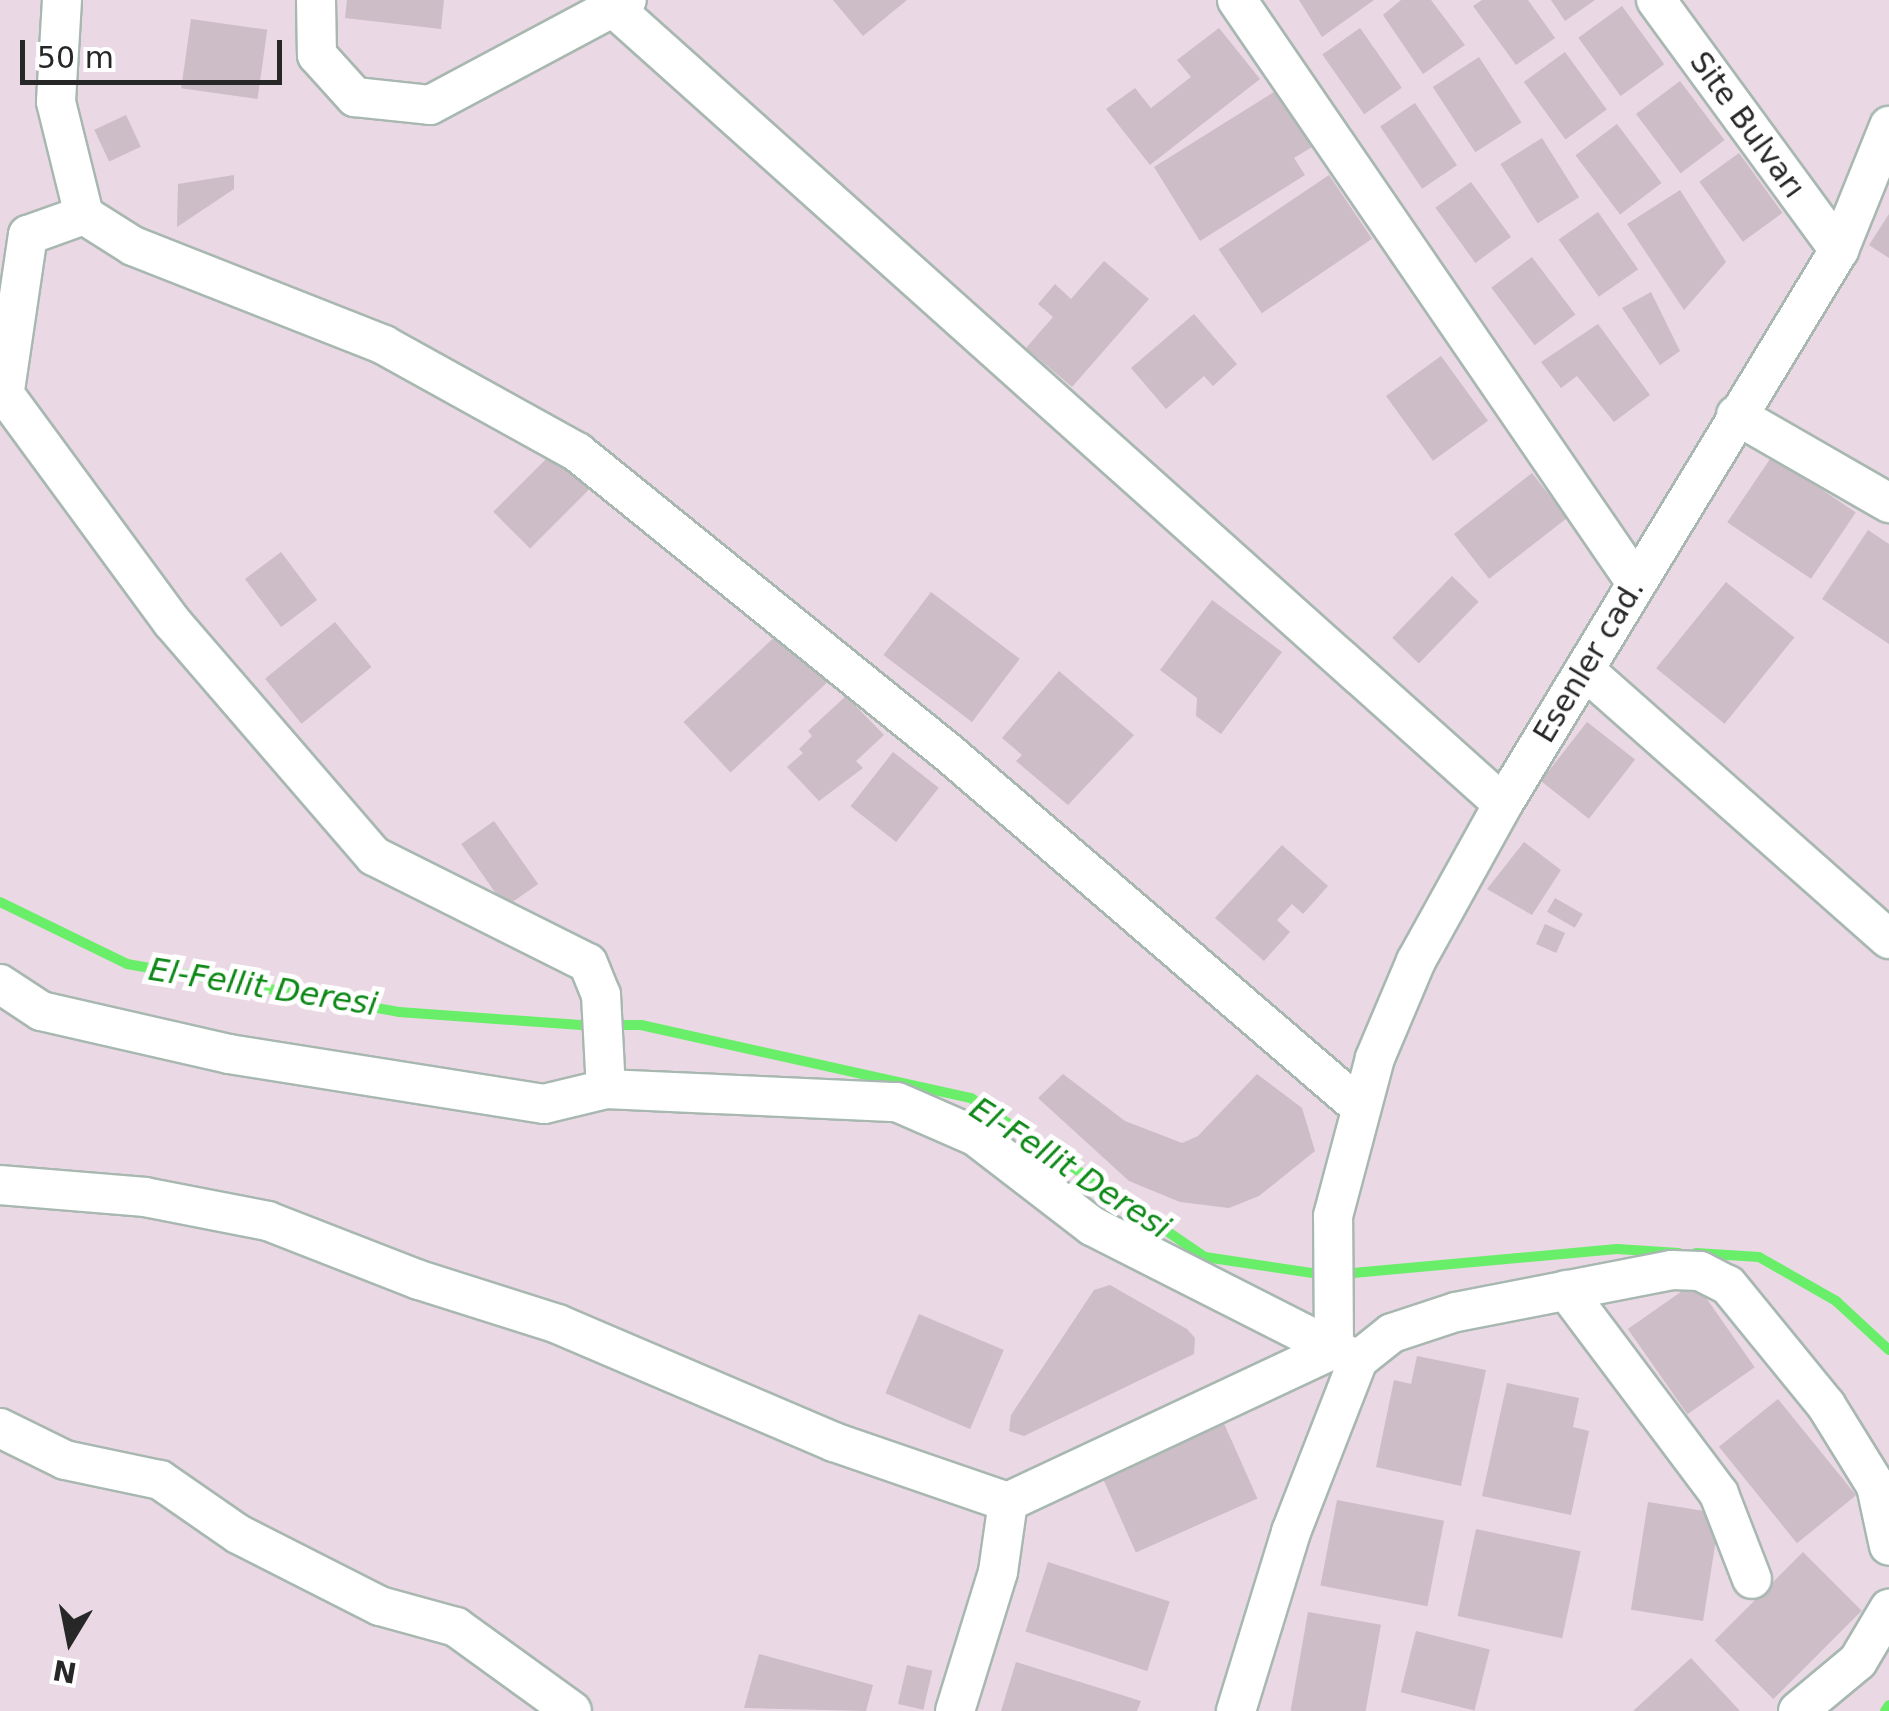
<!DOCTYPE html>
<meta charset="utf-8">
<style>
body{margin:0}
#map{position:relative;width:1889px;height:1711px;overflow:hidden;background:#ead8e4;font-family:"DejaVu Sans",sans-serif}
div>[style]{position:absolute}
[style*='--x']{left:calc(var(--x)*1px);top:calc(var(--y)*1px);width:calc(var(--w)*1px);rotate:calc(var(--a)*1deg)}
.stream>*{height:10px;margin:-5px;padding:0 5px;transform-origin:5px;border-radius:5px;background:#69ee69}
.building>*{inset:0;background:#ccbdc7;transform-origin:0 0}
.roads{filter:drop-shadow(2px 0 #a8b8b1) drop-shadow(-2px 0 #a8b8b1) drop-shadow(0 2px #a8b8b1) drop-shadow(0 -2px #a8b8b1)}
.street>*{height:38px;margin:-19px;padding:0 19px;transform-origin:19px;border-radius:19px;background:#fff}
span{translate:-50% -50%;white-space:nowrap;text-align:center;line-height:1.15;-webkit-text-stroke:10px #fff;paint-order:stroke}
.street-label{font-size:30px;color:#272727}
.water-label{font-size:32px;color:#0d8817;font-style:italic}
.north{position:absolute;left:20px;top:1591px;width:100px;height:100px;-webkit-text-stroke:8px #fff;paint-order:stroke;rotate:190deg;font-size:28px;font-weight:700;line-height:40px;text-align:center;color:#272727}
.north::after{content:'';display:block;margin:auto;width:35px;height:45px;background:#272727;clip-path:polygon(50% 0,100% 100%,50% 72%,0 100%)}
.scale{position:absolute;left:20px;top:40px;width:262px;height:45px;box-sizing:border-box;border:5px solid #272727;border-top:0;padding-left:12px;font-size:30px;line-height:35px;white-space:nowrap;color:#272727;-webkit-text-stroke:8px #fff;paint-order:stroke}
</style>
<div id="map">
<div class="stream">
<div style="--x:0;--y:902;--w:141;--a:26"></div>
<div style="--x:127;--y:964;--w:276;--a:10"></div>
<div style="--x:399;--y:1012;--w:196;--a:4.1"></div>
<div style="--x:611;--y:1025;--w:30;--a:0"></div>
<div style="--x:641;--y:1025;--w:338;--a:12.5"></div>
<div style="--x:971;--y:1098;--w:283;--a:34.2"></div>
<div style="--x:1205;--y:1257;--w:121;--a:8.5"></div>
<div style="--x:1696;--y:1253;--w:63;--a:3.6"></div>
<div style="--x:1759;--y:1257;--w:89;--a:29.7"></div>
<div style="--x:1836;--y:1301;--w:72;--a:42.8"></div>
<div style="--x:1342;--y:1274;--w:276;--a:-5.2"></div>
<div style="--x:1617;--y:1249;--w:62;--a:3.7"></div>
<div style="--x:1885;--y:1711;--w:7;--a:-56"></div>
</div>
<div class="building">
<div style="clip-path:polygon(347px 0,444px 0,441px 29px,345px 18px)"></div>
<div style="clip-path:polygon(833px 0,907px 0,863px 36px)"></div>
<div style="clip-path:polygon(1299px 0,1374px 0,1322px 37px)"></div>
<div style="clip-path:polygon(1401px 0,1431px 0,1465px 45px,1423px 74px,1383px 15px)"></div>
<div style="clip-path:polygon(1482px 0,1528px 0,1555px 38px,1516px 65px,1473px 6px)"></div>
<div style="clip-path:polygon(1551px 0,1595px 0,1565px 21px)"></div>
<div style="left:1622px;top:6px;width:72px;height:54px;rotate:54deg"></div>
<div style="left:191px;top:19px;width:77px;height:70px;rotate:8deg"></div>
<div style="clip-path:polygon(1219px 28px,1260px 79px,1150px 165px,1106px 109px,1135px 88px,1151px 108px,1191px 77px,1177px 60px)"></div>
<div style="left:1360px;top:28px;width:73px;height:46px;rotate:55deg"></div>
<div style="left:1565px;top:52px;width:71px;height:51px;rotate:54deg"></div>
<div style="left:1479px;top:57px;width:78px;height:55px;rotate:57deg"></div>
<div style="left:1680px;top:81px;width:74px;height:55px;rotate:53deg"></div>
<div style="clip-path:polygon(1277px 90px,1312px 147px,1294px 158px,1305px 175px,1200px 241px,1154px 167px)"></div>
<div style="left:1415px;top:103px;width:75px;height:42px;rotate:56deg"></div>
<div style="left:126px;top:115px;width:35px;height:35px;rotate:65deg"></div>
<div style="left:1617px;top:124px;width:74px;height:52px;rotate:53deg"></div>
<div style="left:1542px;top:138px;width:70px;height:49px;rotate:58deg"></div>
<div style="left:1739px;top:153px;width:74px;height:49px;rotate:54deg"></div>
<div style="clip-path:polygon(234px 175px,234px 189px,177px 227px,178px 184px)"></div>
<div style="left:1329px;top:175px;width:77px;height:133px;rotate:56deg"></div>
<div style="left:1471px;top:182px;width:68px;height:44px;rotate:54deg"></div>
<div style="clip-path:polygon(1680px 190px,1726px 262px,1684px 310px,1627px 224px)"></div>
<div style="left:1598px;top:212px;width:70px;height:48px;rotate:55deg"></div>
<div style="clip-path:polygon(1889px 214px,1889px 258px,1869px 245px)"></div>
<div style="left:1532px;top:257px;width:72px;height:51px;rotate:53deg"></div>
<div style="clip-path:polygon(1104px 261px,1149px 299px,1072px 387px,1026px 348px,1053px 317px,1038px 304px,1055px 284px,1071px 299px)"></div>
<div style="clip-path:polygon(1651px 292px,1680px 351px,1660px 365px,1622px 308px)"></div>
<div style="clip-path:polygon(1194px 314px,1237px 364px,1213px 386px,1204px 376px,1166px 409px,1131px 368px)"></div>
<div style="clip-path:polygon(1598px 324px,1650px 395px,1614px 422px,1577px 376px,1561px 388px,1541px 362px)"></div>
<div style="left:1441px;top:356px;width:80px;height:68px;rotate:54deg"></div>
<div style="left:552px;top:453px;width:52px;height:83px;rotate:45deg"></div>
<div style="left:1772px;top:456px;width:101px;height:80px;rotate:34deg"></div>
<div style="left:1532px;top:473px;width:57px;height:99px;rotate:52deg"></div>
<div style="clip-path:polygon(1868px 530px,1889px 544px,1889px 644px,1822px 599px)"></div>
<div style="left:281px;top:552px;width:60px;height:45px;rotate:53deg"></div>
<div style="left:1452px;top:576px;width:37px;height:86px;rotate:44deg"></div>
<div style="left:1726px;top:582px;width:88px;height:111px;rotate:39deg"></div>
<div style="left:931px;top:592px;width:111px;height:79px;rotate:37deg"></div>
<div style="clip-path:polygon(1212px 600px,1282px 652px,1221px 734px,1196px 716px,1197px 698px,1160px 670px)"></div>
<div style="left:335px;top:622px;width:58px;height:90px;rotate:51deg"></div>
<div style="left:780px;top:632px;width:69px;height:132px;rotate:47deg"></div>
<div style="clip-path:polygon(1059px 671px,1134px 735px,1068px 805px,1016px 761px,1022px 755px,1002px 738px)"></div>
<div style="clip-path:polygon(846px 696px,884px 735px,856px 761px,863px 768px,819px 801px,787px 767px,803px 753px,799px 749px,812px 736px,808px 731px)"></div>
<div style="left:1587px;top:722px;width:61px;height:75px;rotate:38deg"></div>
<div style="left:893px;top:752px;width:58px;height:69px;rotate:38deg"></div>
<div style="left:494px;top:821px;width:77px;height:40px;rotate:55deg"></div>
<div style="clip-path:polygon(1524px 842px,1561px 870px,1532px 915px,1487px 889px)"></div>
<div style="clip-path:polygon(1282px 845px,1328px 886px,1303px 914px,1292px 904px,1277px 920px,1290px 932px,1264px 961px,1215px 918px)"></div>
<div style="left:1555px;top:898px;width:32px;height:16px;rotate:30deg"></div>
<div style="left:1545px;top:924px;width:22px;height:22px;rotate:24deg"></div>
<div style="clip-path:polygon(1063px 1074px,1125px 1121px,1182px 1143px,1198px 1136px,1257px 1074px,1302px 1108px,1315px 1151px,1259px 1196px,1229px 1208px,1180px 1202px,1129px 1181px,1038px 1098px)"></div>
<div style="left:1695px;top:1282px;width:104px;height:82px;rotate:55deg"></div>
<div style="clip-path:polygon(1110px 1285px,1187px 1329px,1195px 1338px,1194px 1354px,1024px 1436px,1009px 1431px,1011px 1415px,1094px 1290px)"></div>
<div style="left:919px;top:1314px;width:92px;height:86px;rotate:23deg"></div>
<div style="clip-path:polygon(1417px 1356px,1486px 1370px,1461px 1486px,1376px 1467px,1394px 1380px,1411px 1384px)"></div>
<div style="clip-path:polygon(1507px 1383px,1579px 1398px,1573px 1427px,1589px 1431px,1571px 1515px,1482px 1496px)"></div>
<div style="left:1778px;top:1399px;width:124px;height:76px;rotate:51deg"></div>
<div style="left:1222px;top:1419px;width:87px;height:133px;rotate:66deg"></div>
<div style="left:1337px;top:1500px;width:109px;height:87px;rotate:11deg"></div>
<div style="left:1648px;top:1502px;width:73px;height:109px;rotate:9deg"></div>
<div style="left:1476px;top:1529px;width:107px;height:89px;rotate:12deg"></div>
<div style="left:1803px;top:1552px;width:83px;height:125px;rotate:45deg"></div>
<div style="left:1048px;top:1562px;width:128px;height:73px;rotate:18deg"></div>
<div style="left:1308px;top:1612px;width:74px;height:100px;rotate:10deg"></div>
<div style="left:1416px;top:1631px;width:76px;height:63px;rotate:14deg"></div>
<div style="clip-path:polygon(759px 1654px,873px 1685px,866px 1711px,744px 1708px)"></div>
<div style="clip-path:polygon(1691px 1658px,1740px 1711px,1633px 1711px)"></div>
<div style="clip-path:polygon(1016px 1662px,1141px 1701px,1137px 1711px,1001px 1711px)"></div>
<div style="left:907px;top:1665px;width:26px;height:40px;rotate:13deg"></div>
</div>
<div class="roads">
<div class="street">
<div style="--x:62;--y:0;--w:102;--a:93.4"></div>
<div style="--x:56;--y:102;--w:116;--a:76.1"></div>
<div style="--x:84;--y:215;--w:58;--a:32.3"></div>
<div style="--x:133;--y:246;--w:270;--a:21.5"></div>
<div style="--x:384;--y:345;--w:221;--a:29"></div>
<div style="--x:577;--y:452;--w:481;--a:39"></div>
<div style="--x:951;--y:755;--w:538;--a:40.71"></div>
<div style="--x:316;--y:0;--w:55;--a:89"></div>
<div style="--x:317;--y:55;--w:57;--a:47.9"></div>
<div style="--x:355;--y:97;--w:75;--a:6.1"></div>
<div style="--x:430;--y:105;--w:223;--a:-28.1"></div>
<div style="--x:1237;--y:0;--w:706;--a:55.61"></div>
<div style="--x:1656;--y:0;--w:310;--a:53.8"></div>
<div style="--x:614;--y:8;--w:1193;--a:41.84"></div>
<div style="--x:0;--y:388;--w:290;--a:53.7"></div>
<div style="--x:172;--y:622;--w:309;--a:49.2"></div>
<div style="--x:374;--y:856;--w:239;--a:26.6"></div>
<div style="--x:588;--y:963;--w:35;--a:68"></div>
<div style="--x:601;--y:995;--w:94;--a:87"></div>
<div style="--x:5;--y:390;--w:157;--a:-81.6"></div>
<div style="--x:28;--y:235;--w:59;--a:-19.7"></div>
<div style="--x:1736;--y:415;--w:177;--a:29.9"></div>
<div style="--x:1587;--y:672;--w:403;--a:41.5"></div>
<div style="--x:0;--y:984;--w:49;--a:33.4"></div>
<div style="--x:41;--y:1011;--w:193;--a:12.9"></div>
<div style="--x:229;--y:1054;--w:319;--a:9"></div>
<div style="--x:544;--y:1104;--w:64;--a:-13.6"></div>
<div style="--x:606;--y:1089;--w:291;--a:2.6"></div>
<div style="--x:897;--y:1102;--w:85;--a:23.6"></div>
<div style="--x:975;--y:1136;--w:148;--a:37.6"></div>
<div style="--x:1092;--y:1226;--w:271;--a:26.9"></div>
<div style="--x:1334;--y:1349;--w:360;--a:154.9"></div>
<div style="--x:1008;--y:1502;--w:184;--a:-161"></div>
<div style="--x:834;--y:1442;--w:300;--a:-156.9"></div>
<div style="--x:558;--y:1324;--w:146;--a:-162.4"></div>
<div style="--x:419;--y:1280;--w:162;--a:-158.7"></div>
<div style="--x:268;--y:1221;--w:125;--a:-169"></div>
<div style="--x:145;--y:1197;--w:145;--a:-175.3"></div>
<div style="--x:1566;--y:1290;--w:255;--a:53.1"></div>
<div style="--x:1719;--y:1494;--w:91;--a:68.8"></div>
<div style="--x:1358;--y:1360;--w:43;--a:-38.5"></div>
<div style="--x:1392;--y:1333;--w:67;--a:-18.2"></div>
<div style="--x:1456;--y:1312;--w:220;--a:-11"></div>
<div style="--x:1672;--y:1270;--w:28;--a:2"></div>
<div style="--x:1700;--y:1271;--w:31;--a:27"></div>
<div style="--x:1728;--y:1285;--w:155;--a:50.8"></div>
<div style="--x:1826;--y:1405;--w:95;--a:58.3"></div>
<div style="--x:1876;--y:1486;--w:61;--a:77.8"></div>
<div style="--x:0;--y:1428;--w:72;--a:26.2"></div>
<div style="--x:65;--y:1460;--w:97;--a:11.9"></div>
<div style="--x:160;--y:1480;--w:95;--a:34.7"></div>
<div style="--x:238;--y:1534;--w:159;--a:26.9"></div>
<div style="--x:380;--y:1606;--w:79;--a:15.4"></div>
<div style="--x:456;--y:1627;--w:143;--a:35.9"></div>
<div style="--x:955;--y:1711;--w:145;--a:-72.8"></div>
<div style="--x:998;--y:1572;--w:71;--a:-81.9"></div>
<div style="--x:1236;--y:1711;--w:187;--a:-72.9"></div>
<div style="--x:1291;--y:1532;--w:185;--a:-68.7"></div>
<div style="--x:1358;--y:1360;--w:26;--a:-155"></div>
<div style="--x:1334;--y:1349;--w:133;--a:-90.4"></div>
<div style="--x:1333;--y:1216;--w:163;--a:-75.1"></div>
<div style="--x:1375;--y:1058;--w:105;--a:-67.1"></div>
<div style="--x:1416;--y:961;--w:179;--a:-61"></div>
<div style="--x:1503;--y:804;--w:648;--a:-58.76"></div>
<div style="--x:1839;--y:250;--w:134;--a:-68"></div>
<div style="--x:1798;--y:1711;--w:78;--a:-39.8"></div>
<div style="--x:1858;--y:1661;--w:61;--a:-59.2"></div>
</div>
</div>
<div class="street-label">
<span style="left:1747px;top:125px;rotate:54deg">Site Bulvarı</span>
<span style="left:1589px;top:661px;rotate:-59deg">Esenler cad.</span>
</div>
<div class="water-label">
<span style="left:263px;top:987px;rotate:9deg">El-Fellit Deresi</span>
<span style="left:1070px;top:1168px;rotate:33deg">El-Fellit Deresi</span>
</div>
<div class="north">N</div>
<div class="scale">50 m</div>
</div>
